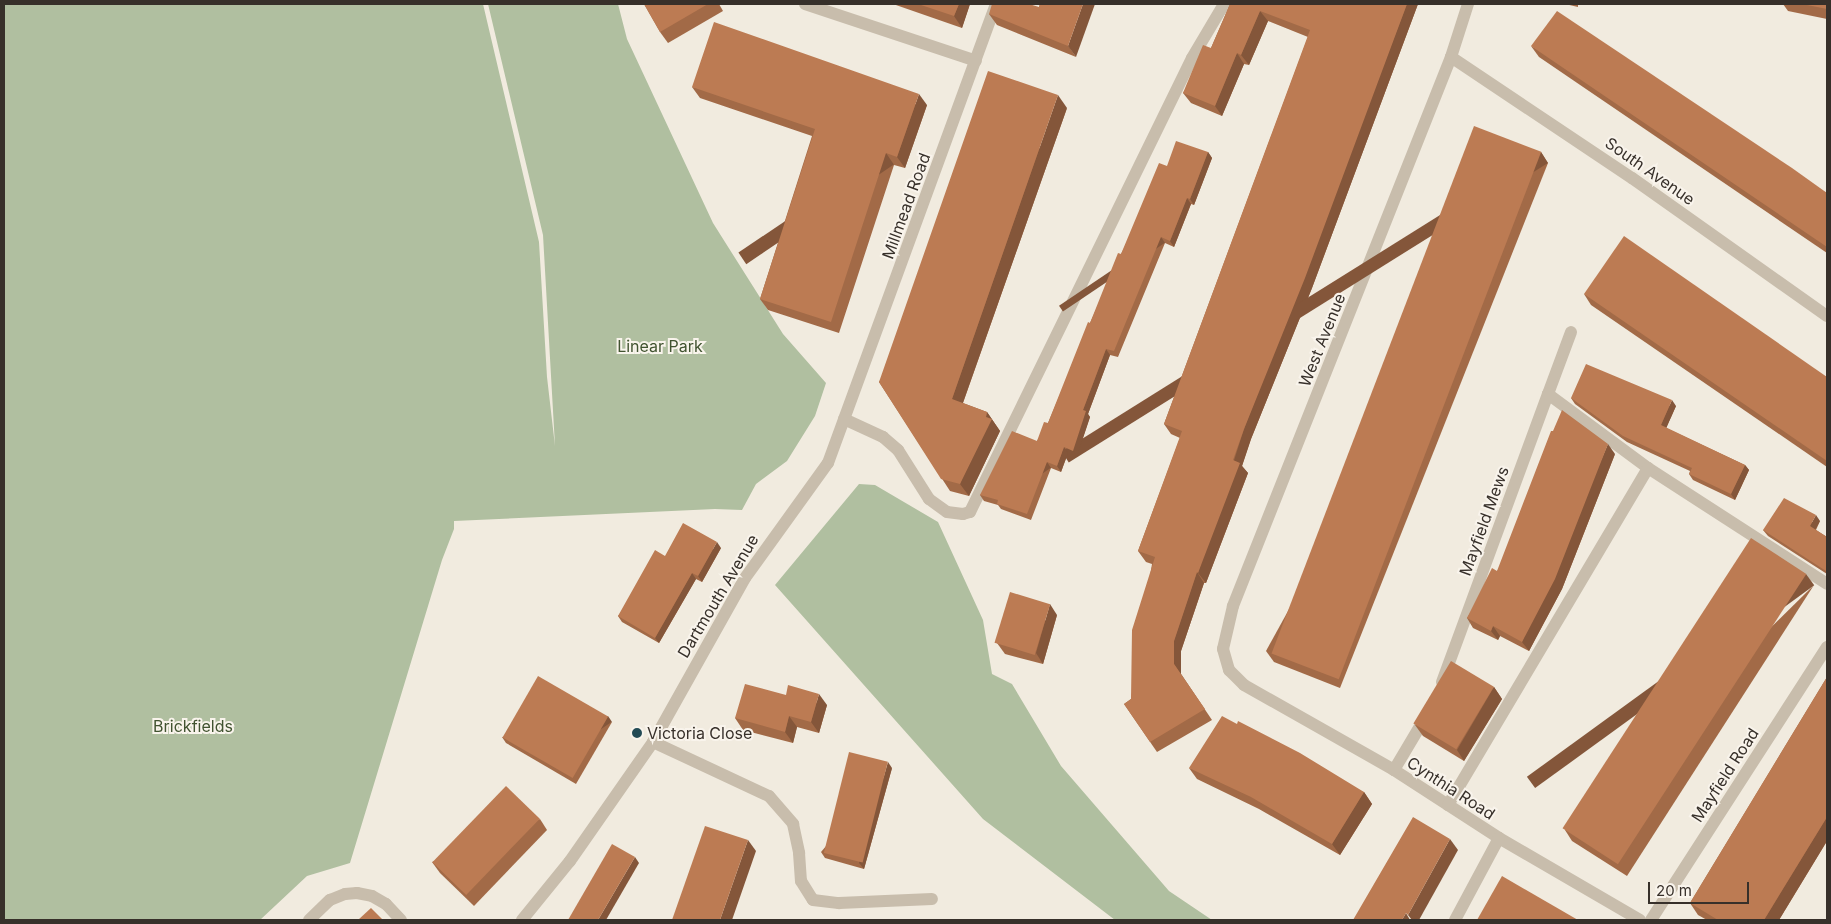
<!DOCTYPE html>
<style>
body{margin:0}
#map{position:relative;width:1831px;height:924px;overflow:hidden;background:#f1ebdf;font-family:Inter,sans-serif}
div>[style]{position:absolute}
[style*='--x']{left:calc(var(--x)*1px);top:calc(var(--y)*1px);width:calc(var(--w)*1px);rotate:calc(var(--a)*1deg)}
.green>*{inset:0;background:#b0bfa0}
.minor>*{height:12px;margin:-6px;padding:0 6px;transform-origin:6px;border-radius:6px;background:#c8bdac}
.wall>*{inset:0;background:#a26a47}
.shaded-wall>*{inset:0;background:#84563a;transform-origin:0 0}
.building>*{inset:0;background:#bc7b53;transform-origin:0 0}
.dots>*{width:14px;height:14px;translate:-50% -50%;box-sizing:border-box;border:2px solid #f9f4ec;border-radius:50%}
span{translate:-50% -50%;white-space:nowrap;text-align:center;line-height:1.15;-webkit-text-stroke:4px #f9f4ec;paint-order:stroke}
.street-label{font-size:16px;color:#37302a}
.park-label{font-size:16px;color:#415330}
.poi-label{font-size:16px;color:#37302a}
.left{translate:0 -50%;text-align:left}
.frame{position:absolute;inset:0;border:5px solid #37302a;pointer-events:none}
.scale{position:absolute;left:1648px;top:882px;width:101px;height:22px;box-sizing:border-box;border:2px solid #37302a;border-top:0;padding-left:6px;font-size:15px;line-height:18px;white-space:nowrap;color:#37302a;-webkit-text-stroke:4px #f9f4ec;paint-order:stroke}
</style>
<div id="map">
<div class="green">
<div style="clip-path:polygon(4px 4px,483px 4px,539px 242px,547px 377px,555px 446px,543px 235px,488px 4px,618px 4px,627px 39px,713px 223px,783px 334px,826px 383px,815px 416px,787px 461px,756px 484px,742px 510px,715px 509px,454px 521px,454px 529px,442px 560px,350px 863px,307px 876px,260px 920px,4px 920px)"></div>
<div style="clip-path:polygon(859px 484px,875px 485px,938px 522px,983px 620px,992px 674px,1012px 684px,1061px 766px,1169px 891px,1212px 920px,1115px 920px,983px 819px,775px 585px)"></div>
</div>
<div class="minor">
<div style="--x:805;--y:4;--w:180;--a:18.4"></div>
<div style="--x:1468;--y:4;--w:56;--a:107.8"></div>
<div style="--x:1451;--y:57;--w:591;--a:111.66"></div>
<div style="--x:1233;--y:606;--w:44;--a:103.1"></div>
<div style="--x:1223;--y:649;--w:22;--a:74"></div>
<div style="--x:1229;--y:670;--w:21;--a:45"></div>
<div style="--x:1244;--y:685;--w:172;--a:29.5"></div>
<div style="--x:1394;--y:770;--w:125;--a:32.9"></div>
<div style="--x:1499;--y:838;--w:163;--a:30.2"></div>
<div style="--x:1451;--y:57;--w:218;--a:33.8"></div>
<div style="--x:1632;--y:178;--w:239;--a:35.3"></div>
<div style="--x:1548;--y:394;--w:66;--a:-69.6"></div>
<div style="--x:844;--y:419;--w:43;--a:24.8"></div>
<div style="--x:883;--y:437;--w:20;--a:41"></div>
<div style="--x:898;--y:450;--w:58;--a:57.7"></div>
<div style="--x:929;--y:499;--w:22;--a:36"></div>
<div style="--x:947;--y:512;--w:16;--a:7"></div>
<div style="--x:963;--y:514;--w:7;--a:-16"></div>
<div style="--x:970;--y:512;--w:505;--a:-63.94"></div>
<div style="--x:1192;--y:58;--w:63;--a:-59.3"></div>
<div style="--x:1442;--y:682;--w:307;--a:-69.8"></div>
<div style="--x:1548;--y:394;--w:124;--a:36.5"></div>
<div style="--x:1648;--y:468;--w:213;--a:32.9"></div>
<div style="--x:653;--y:742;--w:128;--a:25"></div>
<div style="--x:769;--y:796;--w:37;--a:49"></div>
<div style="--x:793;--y:824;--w:30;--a:78"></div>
<div style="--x:799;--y:853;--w:28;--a:86"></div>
<div style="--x:801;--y:881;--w:22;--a:58"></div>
<div style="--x:813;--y:900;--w:26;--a:7"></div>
<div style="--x:839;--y:903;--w:93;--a:-2.5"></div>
<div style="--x:1394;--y:770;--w:63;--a:-59.3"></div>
<div style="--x:1448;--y:805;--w:392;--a:-59.3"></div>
<div style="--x:309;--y:920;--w:29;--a:-44"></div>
<div style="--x:330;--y:900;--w:16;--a:-22"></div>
<div style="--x:345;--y:894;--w:12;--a:-5"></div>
<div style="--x:357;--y:893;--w:15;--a:11"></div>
<div style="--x:372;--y:896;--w:16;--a:30"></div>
<div style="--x:386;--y:904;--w:22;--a:47"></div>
<div style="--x:522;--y:920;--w:76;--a:-50.9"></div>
<div style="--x:570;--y:861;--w:145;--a:-55.1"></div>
<div style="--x:653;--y:742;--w:188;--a:-60.7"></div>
<div style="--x:745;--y:578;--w:142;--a:-54.2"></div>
<div style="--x:828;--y:463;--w:489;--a:-69.9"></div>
<div style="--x:1455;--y:920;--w:93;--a:-61.8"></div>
<div style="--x:1651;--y:920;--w:325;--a:-57.2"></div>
</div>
<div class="wall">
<div style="clip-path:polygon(644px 4px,719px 4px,723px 11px,668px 43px,660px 32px)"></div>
<div style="clip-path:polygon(893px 4px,970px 4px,962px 28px)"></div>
<div style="clip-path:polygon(1040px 4px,1076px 57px,997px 25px,989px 14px,1039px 7px)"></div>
<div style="clip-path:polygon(1230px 4px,1418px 4px,1312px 288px,1251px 439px,1242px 466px,1248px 473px,1206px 583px,1204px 583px,1181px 651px,1181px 674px,1212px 720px,1157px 752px,1124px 704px,1131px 699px,1152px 564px,1146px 562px,1138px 551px,1180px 438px,1171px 434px,1164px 424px,1308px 37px,1268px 21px,1249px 65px,1244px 64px,1222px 116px,1191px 103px,1183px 93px,1211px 48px)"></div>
<div style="clip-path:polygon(1565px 4px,1578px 4px,1578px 7px)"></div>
<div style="clip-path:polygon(1783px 4px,1827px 4px,1827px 19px,1788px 11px)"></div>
<div style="clip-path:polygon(1531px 46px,1827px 193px,1827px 253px,1539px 57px)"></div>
<div style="clip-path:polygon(692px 87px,927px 105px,905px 168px,894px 165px,839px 333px,768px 310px,760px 299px,812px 136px,700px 98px)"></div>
<div style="clip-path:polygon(1067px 108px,963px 403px,987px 412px,1000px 431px,969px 496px,950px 491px,879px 382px)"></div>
<div style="clip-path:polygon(1208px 152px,1212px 158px,1194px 205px,1191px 204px,1174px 247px,1165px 243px,1118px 357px,1110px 355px,1088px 414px,1090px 417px,1077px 456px,1068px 453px,1061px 472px,1051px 468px,1031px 520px,1001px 509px,998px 505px,984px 501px,980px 495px,1037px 441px,1048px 423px,1090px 323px,1121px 254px,1167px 166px)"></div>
<div style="clip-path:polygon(1541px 152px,1548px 163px,1340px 688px,1274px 662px,1266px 651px)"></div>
<div style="clip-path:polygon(1584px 294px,1827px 377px,1827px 467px,1591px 305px)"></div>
<div style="clip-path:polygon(1571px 398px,1676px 406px,1666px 428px,1745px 465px,1749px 470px,1735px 500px,1693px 480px,1689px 474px,1690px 471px,1627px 442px,1575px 404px)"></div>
<div style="clip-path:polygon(1615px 454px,1562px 589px,1529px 651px,1500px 636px,1498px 640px,1473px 628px,1467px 618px,1497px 571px)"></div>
<div style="clip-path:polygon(1820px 521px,1816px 530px,1827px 537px,1827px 574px,1768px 536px,1763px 530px)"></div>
<div style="clip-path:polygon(721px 548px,702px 582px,696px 579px,659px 643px,622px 622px,618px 616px,665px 556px)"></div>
<div style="clip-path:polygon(1814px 585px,1627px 876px,1572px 841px,1565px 830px)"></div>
<div style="clip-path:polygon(1057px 615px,1043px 664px,1005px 654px,997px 643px)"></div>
<div style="clip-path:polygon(1827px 677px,1827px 841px,1779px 920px,1707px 920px,1698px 915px,1690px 903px)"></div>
<div style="clip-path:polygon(1494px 687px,1502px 699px,1464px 761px,1423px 736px,1415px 725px)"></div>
<div style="clip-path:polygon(786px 695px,827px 705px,819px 733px,797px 727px,793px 743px,743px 730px,735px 718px)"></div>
<div style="clip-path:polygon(612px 722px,576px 784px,506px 743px,502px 737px)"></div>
<div style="clip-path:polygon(892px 768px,864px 869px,825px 858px,821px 852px)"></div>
<div style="clip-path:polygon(1189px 768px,1364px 792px,1372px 804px,1340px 855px,1259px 809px,1197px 779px)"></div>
<div style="clip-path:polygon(540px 819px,547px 830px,474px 906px,440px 873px,432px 862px)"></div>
</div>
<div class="shaded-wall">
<div style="clip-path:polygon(959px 4px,970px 4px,962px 28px,954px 16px)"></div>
<div style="clip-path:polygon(1083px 4px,1095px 4px,1076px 57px,1068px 46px)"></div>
<div style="clip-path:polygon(1407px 4px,1418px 4px,1312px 288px,1251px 439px,1242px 466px,1248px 473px,1206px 583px,1198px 573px,1244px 429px)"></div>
<div style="clip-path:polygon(1260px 11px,1268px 21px,1249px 65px,1241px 55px)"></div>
<div style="clip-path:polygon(1237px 53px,1244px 64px,1222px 116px,1215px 106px)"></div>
<div style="clip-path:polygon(919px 94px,927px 105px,905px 168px,897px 157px)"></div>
<div style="clip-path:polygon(1058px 95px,1067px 108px,960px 411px,952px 399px)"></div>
<div style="clip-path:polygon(1208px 152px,1212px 158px,1194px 205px,1190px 199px)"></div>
<div style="left:1541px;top:152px;width:13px;height:565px;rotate:58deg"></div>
<div style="left:886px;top:153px;width:14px;height:178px;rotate:56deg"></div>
<div style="clip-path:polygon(1187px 198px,1191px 204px,1174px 247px,1170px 241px)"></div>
<div style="left:1161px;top:237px;width:7px;height:123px;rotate:56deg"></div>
<div style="clip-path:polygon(1106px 349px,1110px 355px,1088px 414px,1090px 417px,1077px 456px,1073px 451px,1083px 410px)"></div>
<div style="clip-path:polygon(1672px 400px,1676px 406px,1665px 431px,1661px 425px)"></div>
<div style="clip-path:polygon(987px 412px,1000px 431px,969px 496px,960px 484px,986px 417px)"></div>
<div style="clip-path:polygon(1608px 444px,1615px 454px,1562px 589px,1529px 651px,1522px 642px)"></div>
<div style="clip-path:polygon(1064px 447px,1068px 453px,1061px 472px,1057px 466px)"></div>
<div style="left:1047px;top:462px;width:7px;height:56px;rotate:56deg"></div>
<div style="clip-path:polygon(1745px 465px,1749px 470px,1735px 500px,1731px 494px)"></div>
<div style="clip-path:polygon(1816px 515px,1820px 521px,1814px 532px,1810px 526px)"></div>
<div style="clip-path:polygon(717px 542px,721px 548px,702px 582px,698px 576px)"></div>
<div style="clip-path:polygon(1197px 572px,1204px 583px,1181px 651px,1181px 674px,1212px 720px,1174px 664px,1174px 641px)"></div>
<div style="clip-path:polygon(692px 573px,696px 579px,659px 643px,655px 638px)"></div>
<div style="left:1806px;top:574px;width:14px;height:345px;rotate:54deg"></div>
<div style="clip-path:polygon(1050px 604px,1057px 615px,1043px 664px,1036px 653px)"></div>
<div style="clip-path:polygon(1493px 626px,1500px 636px,1498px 640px,1491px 631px)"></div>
<div style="clip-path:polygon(1494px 687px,1502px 699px,1464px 761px,1457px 750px)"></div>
<div style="clip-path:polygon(819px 694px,827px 705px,819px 733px,811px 722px)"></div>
<div style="left:608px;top:716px;width:7px;height:72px;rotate:56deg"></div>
<div style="clip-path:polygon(789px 716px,797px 727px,793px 743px,785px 732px)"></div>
<div style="clip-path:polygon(888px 762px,892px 768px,864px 869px,859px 863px)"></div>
<div style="clip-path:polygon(1364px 792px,1372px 804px,1340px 855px,1332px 844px)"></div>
<div style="clip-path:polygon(1827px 817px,1827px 841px,1779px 920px,1764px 920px)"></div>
<div style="clip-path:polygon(1450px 839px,1458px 850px,1419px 920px,1412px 920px,1408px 915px)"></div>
<div style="clip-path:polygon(748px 840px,756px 851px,732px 920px,720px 920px)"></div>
<div style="clip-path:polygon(635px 857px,639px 863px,606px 920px,598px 920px)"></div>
<div style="clip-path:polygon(1406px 913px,1410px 920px,1402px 920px)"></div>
</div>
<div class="building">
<div style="clip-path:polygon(644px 4px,708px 4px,660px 32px)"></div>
<div style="clip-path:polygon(918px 4px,959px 4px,954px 16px)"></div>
<div style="clip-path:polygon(992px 4px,1029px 4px,1039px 7px,1040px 4px,1083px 4px,1068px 46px,989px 14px)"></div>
<div style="clip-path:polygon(1230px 4px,1407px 4px,1305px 278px,1244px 429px,1233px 460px,1240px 463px,1198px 573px,1197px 572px,1174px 641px,1174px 664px,1205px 709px,1150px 742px,1124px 704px,1131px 699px,1132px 630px,1155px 557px,1138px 551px,1182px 431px,1164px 424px,1310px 30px,1260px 11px,1241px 55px,1237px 53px,1215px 106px,1183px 93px,1203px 45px,1211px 48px)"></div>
<div style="clip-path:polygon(1802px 4px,1827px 4px,1827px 9px)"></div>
<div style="clip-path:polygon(1557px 11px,1792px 168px,1827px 193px,1827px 247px,1531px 46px)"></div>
<div style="clip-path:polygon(714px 22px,919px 94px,897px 157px,886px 153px,831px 322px,760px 299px,815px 129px,692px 87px)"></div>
<div style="clip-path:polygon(988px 71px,1058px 95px,952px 399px,987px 412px,986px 417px,992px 419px,960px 484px,941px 479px,879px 382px)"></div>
<div style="left:1474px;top:126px;width:72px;height:565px;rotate:21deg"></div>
<div style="clip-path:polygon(1176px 141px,1208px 152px,1190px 199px,1187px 198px,1170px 241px,1161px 237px,1114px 351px,1106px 349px,1083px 410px,1086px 411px,1073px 451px,1064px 447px,1057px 466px,1047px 462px,1027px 514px,997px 504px,998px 500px,980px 495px,1012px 431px,1037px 441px,1044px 422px,1048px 423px,1088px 322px,1090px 323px,1118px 253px,1121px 254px,1159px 163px,1167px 166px)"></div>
<div style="clip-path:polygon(1624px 236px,1827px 377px,1827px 461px,1584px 294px)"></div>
<div style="clip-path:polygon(1586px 364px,1672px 400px,1661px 425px,1745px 465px,1731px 494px,1689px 474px,1692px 468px,1623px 436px,1571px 398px)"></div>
<div style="clip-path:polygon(1562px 410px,1608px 444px,1555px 579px,1522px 642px,1493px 626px,1491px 631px,1467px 618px,1492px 568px,1497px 571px,1551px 431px,1553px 431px)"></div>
<div style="clip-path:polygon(1784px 498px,1816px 515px,1810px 526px,1827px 537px,1827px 569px,1826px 571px,1763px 530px)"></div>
<div style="clip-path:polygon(683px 523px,717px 542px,698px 576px,692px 573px,655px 638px,618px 616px,655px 550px,665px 556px)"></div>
<div style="left:1751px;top:538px;width:66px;height:346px;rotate:33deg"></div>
<div style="left:1010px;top:592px;width:42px;height:53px;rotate:17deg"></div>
<div style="left:1451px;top:661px;width:50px;height:73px;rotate:31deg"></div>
<div style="left:538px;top:676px;width:81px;height:71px;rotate:30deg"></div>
<div style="clip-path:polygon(1827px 677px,1827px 817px,1764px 920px,1718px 920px,1690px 903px)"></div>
<div style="clip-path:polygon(745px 684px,786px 695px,788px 685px,819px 694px,811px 722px,789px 716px,785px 732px,735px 718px)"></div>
<div style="clip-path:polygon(1222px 716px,1237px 724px,1238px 721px,1300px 753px,1364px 792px,1332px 844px,1251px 797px,1189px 768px)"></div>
<div style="left:849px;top:752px;width:40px;height:104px;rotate:14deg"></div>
<div style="left:506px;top:786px;width:47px;height:106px;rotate:44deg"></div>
<div style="clip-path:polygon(1413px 817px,1450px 839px,1408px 915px,1406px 913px,1402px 920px,1353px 920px)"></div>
<div style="clip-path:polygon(705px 826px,748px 840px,720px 920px,672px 920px)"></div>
<div style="clip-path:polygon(612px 844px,635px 857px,598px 920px,568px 920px)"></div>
<div style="clip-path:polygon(1502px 876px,1578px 920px,1477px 920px)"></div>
<div style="clip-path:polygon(371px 908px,383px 920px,358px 920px)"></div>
</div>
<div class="dots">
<div style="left:637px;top:733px;background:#234b55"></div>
</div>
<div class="street-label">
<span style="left:1650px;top:171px;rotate:35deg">South Avenue</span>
<span style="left:906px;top:206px;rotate:-70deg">Millmead Road</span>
<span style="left:1322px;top:340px;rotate:-68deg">West Avenue</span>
<span style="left:1484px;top:521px;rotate:-70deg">Mayfield Mews</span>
<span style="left:718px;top:596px;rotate:-59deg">Dartmouth Avenue</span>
<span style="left:1725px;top:775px;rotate:-57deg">Mayfield Road</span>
<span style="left:1451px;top:788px;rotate:33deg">Cynthia Road</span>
</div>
<div class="park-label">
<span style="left:660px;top:346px">Linear Park</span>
<span style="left:193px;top:726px">Brickfields</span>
</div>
<div class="poi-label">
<span class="left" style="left:647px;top:733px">Victoria Close</span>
</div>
<div class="frame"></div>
<div class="scale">20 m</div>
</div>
